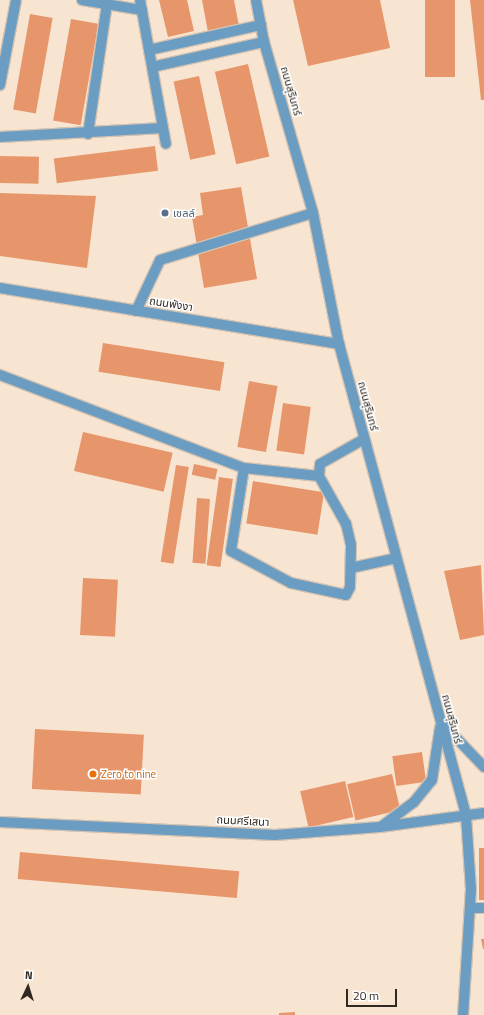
<!DOCTYPE html>
<meta charset="utf-8">
<style>
body{margin:0}
#map{position:relative;width:484px;height:1015px;overflow:hidden;background:#f8e5d1;font-family:"Titillium Web","Noto Sans Thai",sans-serif}
div>[style]{position:absolute}
[style*='--x']{left:calc(var(--x)*1px);top:calc(var(--y)*1px);width:calc(var(--w)*1px);rotate:calc(var(--a)*1deg)}
.building>*{inset:0;background:#e7966b;transform-origin:0 0}
.roads{filter:drop-shadow(1px 0 #d4c3b2) drop-shadow(-1px 0 #d4c3b2) drop-shadow(0 1px #d4c3b2) drop-shadow(0 -1px #d4c3b2)}
.minor>*{height:10px;margin:-5px;padding:0 5px;transform-origin:5px;border-radius:5px;background:#6b9dc3}
.dots>*{width:11px;height:11px;translate:-50% -50%;box-sizing:border-box;border:2px solid #fff;border-radius:50%}
span{translate:-50% -50%;white-space:nowrap;text-align:center;line-height:1.15;-webkit-text-stroke:3px #fff;paint-order:stroke}
.street-label{font-size:11px;color:#302922}
.service-label{font-size:11px;color:#4e5e75}
.left{translate:0 -50%;text-align:left}
.food-label{font-size:11px;color:#c56008}
.north{position:absolute;left:8px;top:967px;width:40px;height:40px;-webkit-text-stroke:3px #fff;paint-order:stroke;rotate:4deg;font-size:11px;font-weight:700;line-height:16px;text-align:center;color:#302922}
.north::after{content:'';display:block;margin:auto;width:14px;height:18px;background:#302922;clip-path:polygon(50% 0,100% 100%,50% 72%,0 100%)}
.scale{position:absolute;left:346px;top:989px;width:51px;height:18px;box-sizing:border-box;border:2px solid #302922;border-top:0;padding-left:5px;font-size:12px;line-height:14px;white-space:nowrap;color:#302922;-webkit-text-stroke:3px #fff;paint-order:stroke}
</style>
<div id="map">
<div class="building">
<div style="clip-path:polygon(159px 0,187px 0,194px 31px,168px 37px)"></div>
<div style="clip-path:polygon(202px 0,234px 0,239px 26px,208px 32px)"></div>
<div style="clip-path:polygon(293px 0,380px 0,390px 48px,308px 66px)"></div>
<div style="left:425px;top:0;width:30px;height:77px"></div>
<div style="clip-path:polygon(470px 0,484px 0,484px 100px,481px 100px)"></div>
<div style="left:30px;top:14px;width:23px;height:97px;rotate:10deg"></div>
<div style="left:71px;top:19px;width:28px;height:103px;rotate:10deg"></div>
<div style="left:248px;top:64px;width:95px;height:34px;rotate:77deg"></div>
<div style="left:199px;top:76px;width:80px;height:26px;rotate:78deg"></div>
<div style="left:155px;top:146px;width:25px;height:102px;rotate:83deg"></div>
<div style="left:0;top:156px;width:39px;height:27px;rotate:1deg"></div>
<div style="clip-path:polygon(241px 187px,257px 279px,204px 288px,192px 217px,203px 215px,200px 193px)"></div>
<div style="clip-path:polygon(0 193px,96px 196px,87px 268px,0 256px)"></div>
<div style="left:103px;top:343px;width:123px;height:29px;rotate:9deg"></div>
<div style="left:249px;top:381px;width:29px;height:67px;rotate:10deg"></div>
<div style="left:283px;top:403px;width:28px;height:48px;rotate:8deg"></div>
<div style="left:83px;top:432px;width:92px;height:40px;rotate:13deg"></div>
<div style="left:194px;top:464px;width:24px;height:11px;rotate:12deg"></div>
<div style="left:176px;top:465px;width:13px;height:98px;rotate:9deg"></div>
<div style="left:219px;top:477px;width:14px;height:89px;rotate:8deg"></div>
<div style="left:253px;top:481px;width:72px;height:43px;rotate:9deg"></div>
<div style="left:197px;top:498px;width:13px;height:65px;rotate:4deg"></div>
<div style="clip-path:polygon(481px 565px,484px 635px,460px 640px,444px 571px)"></div>
<div style="left:83px;top:578px;width:35px;height:57px;rotate:3deg"></div>
<div style="left:35px;top:729px;width:109px;height:60px;rotate:3deg"></div>
<div style="left:422px;top:752px;width:30px;height:30px;rotate:82deg"></div>
<div style="left:392px;top:774px;width:37px;height:46px;rotate:77deg"></div>
<div style="left:345px;top:781px;width:37px;height:46px;rotate:77deg"></div>
<div style="left:479px;top:848px;width:5px;height:52px"></div>
<div style="left:20px;top:852px;width:220px;height:27px;rotate:5deg"></div>
<div style="clip-path:polygon(481px 939px,484px 939px,484px 949px,483px 949px)"></div>
<div style="clip-path:polygon(295px 1012px,295px 1015px,279px 1015px,279px 1013px)"></div>
</div>
<div class="roads">
<div class="minor">
<div style="--x:82;--y:0;--w:61;--a:9.5"></div>
<div style="--x:140;--y:0;--w:146;--a:79.8"></div>
<div style="--x:256;--y:0;--w:43;--a:79.2"></div>
<div style="--x:264;--y:42;--w:178;--a:74"></div>
<div style="--x:313;--y:213;--w:134;--a:78.8"></div>
<div style="--x:339;--y:344;--w:489;--a:74.9"></div>
<div style="--x:466;--y:816;--w:73;--a:86.1"></div>
<div style="--x:471;--y:889;--w:126;--a:93.6"></div>
<div style="--x:149;--y:50;--w:115;--a:-12.6"></div>
<div style="--x:152;--y:67;--w:115;--a:-12.6"></div>
<div style="--x:0;--y:85;--w:86;--a:-79.3"></div>
<div style="--x:88;--y:134;--w:131;--a:-81.7"></div>
<div style="--x:0;--y:137;--w:163;--a:-3.2"></div>
<div style="--x:0;--y:288;--w:344;--a:9.4"></div>
<div style="--x:136;--y:311;--w:56;--a:-64.8"></div>
<div style="--x:160;--y:260;--w:160;--a:-17.1"></div>
<div style="--x:0;--y:375;--w:261;--a:20.9"></div>
<div style="--x:244;--y:468;--w:84;--a:98.9"></div>
<div style="--x:231;--y:551;--w:68;--a:28.1"></div>
<div style="--x:291;--y:583;--w:56;--a:12.3"></div>
<div style="--x:346;--y:595;--w:9;--a:-63"></div>
<div style="--x:350;--y:587;--w:42;--a:-88.6"></div>
<div style="--x:351;--y:545;--w:22;--a:-103"></div>
<div style="--x:346;--y:524;--w:55;--a:-119.4"></div>
<div style="--x:319;--y:476;--w:12;--a:-85"></div>
<div style="--x:320;--y:464;--w:51;--a:-29.6"></div>
<div style="--x:244;--y:468;--w:75;--a:6.1"></div>
<div style="--x:351;--y:568;--w:46;--a:-12.5"></div>
<div style="--x:442;--y:723;--w:61;--a:46.3"></div>
<div style="--x:0;--y:822;--w:275;--a:2.7"></div>
<div style="--x:275;--y:835;--w:105;--a:-4.4"></div>
<div style="--x:380;--y:827;--w:105;--a:-7.7"></div>
<div style="--x:382;--y:826;--w:40;--a:-37"></div>
<div style="--x:414;--y:802;--w:28;--a:-51"></div>
<div style="--x:432;--y:780;--w:53;--a:-81.3"></div>
<div style="--x:470;--y:908;--w:14;--a:0"></div>
</div>
</div>
<div class="dots">
<div style="left:165px;top:213px;background:#5c6f8a"></div>
<div style="left:93px;top:774px;background:#e8710a"></div>
</div>
<div class="street-label">
<span style="left:291px;top:91px;rotate:74deg">ถนนสุรินทร์</span>
<span style="left:171px;top:304px;rotate:9deg">ถนนพังงา</span>
<span style="left:368px;top:406px;rotate:75deg">ถนนสุรินทร์</span>
<span style="left:452px;top:719px;rotate:75deg">ถนนสุรินทร์</span>
<span style="left:243px;top:821px;rotate:3deg">ถนนศรีเสนา</span>
</div>
<div class="service-label">
<span class="left" style="left:173px;top:213px">เชลล์</span>
</div>
<div class="food-label">
<span class="left" style="left:101px;top:774px">Zero to nine</span>
</div>
<div class="north">N</div>
<div class="scale">20 m</div>
</div>
